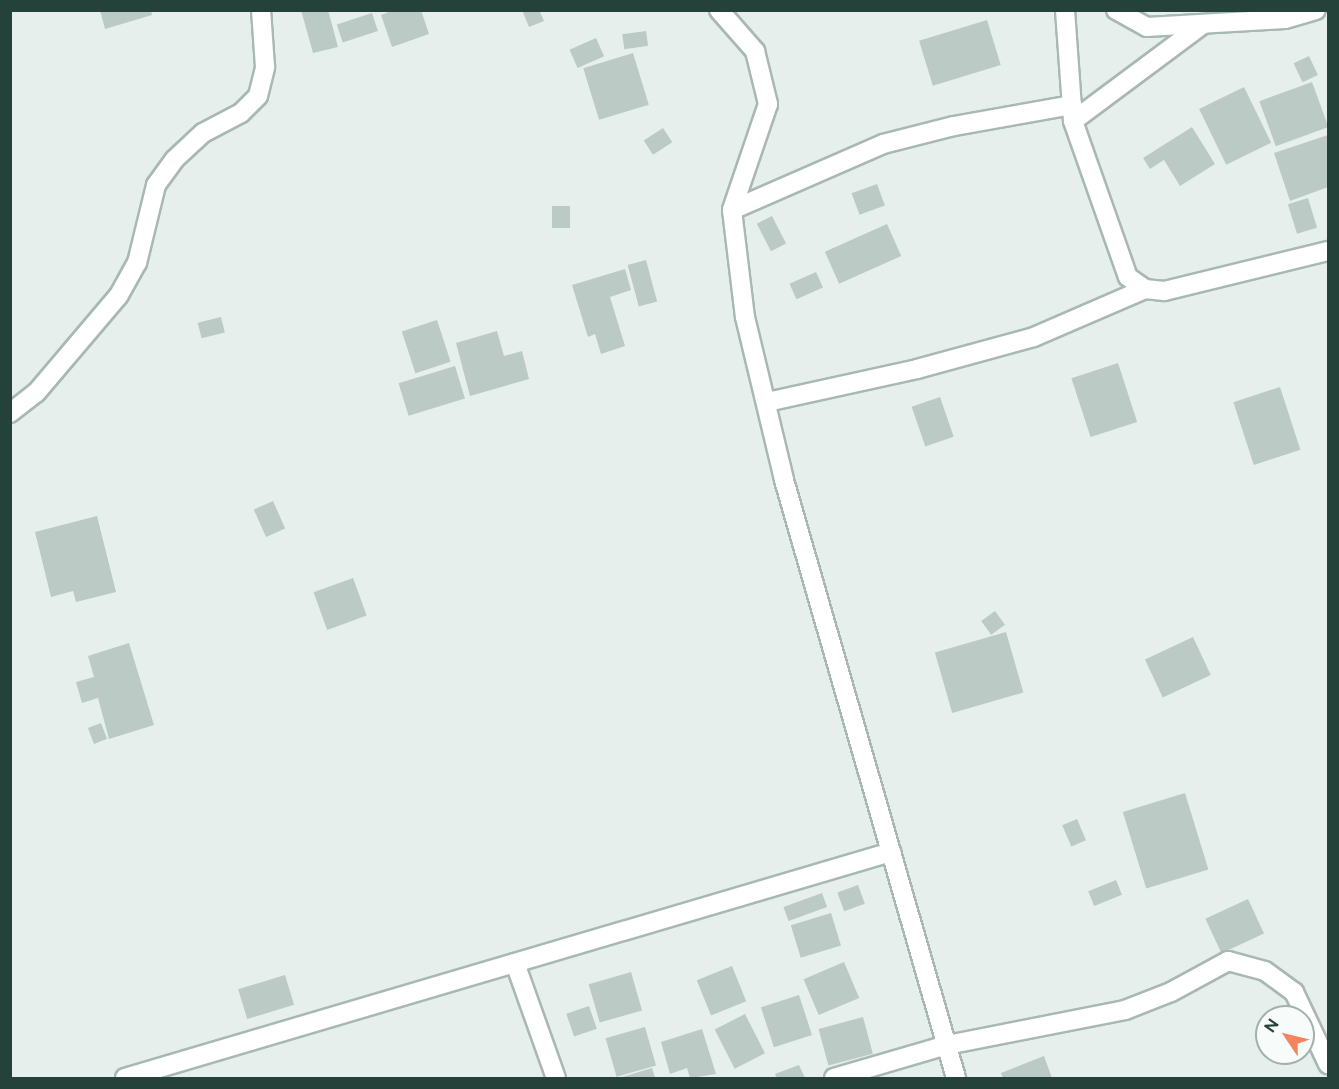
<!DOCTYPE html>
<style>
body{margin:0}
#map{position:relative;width:1339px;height:1089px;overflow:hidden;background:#e6efeb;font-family:Raleway,sans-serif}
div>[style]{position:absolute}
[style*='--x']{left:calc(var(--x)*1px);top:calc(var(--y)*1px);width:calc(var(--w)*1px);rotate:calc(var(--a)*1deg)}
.building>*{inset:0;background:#bbcac4;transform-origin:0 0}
.roads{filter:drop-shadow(2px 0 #a8b8b2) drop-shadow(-2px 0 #a8b8b2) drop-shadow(0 2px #a8b8b2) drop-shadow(0 -2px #a8b8b2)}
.minor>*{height:18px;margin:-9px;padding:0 9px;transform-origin:9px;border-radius:9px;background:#fff}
span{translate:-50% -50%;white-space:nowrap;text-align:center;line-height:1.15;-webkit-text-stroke:5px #f7fbf9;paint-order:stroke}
.frame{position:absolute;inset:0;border:12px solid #24423a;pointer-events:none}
.north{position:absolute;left:1255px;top:1005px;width:60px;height:60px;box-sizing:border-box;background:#f7fbf9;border:2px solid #a3b1ad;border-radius:50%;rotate:305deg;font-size:16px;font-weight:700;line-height:24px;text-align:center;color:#24423a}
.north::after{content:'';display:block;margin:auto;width:21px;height:27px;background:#f4845f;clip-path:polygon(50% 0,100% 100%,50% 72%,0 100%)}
</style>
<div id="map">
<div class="building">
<div style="clip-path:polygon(100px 10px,151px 10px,152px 15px,105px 29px)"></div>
<div style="clip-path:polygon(301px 10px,328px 10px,338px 47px,313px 53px)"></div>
<div style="clip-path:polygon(394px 10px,421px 10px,429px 34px,392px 47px,381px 15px)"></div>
<div style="clip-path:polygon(522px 10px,539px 10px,544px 21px,529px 27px)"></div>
<div style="left:372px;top:13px;width:19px;height:37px;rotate:72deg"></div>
<div style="left:987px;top:20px;width:47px;height:71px;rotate:73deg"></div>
<div style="left:646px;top:31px;width:15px;height:24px;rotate:82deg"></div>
<div style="left:596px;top:38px;width:20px;height:29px;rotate:66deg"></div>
<div style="left:633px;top:53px;width:54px;height:52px;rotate:73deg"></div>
<div style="left:1309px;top:56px;width:21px;height:17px;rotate:65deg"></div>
<div style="left:1312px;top:82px;width:48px;height:56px;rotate:70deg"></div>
<div style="left:1244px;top:87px;width:62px;height:50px;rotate:64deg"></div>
<div style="clip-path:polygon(1192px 127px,1215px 164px,1180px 186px,1164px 160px,1150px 169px,1143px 158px)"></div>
<div style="left:663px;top:128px;width:17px;height:23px;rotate:57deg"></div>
<div style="clip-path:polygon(1328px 135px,1328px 187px,1290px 201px,1274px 153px)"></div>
<div style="left:877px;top:184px;width:23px;height:27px;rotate:70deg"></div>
<div style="left:1308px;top:198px;width:31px;height:21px;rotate:73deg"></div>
<div style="left:552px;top:206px;width:18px;height:22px"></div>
<div style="left:772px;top:216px;width:31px;height:17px;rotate:63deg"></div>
<div style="left:887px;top:224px;width:35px;height:68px;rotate:66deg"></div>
<div style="left:646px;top:260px;width:43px;height:19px;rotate:75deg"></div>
<div style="clip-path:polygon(625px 269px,631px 290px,610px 297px,625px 346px,601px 354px,595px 334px,588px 337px,572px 285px)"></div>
<div style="left:816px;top:272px;width:17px;height:29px;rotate:66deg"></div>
<div style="left:221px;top:317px;width:16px;height:24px;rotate:76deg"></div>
<div style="left:437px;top:320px;width:44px;height:37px;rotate:72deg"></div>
<div style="clip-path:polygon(497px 331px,504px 356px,522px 351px,529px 379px,470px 396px,456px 343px)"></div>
<div style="left:1118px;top:363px;width:62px;height:49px;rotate:72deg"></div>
<div style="left:455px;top:366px;width:34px;height:59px;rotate:73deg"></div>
<div style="left:1280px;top:387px;width:66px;height:49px;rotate:72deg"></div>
<div style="left:940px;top:397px;width:42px;height:30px;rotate:71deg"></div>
<div style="left:273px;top:501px;width:30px;height:21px;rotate:66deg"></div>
<div style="clip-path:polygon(97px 516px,116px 592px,76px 602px,73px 591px,51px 597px,35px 532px)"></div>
<div style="left:353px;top:578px;width:40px;height:42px;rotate:70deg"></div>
<div style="left:995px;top:611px;width:17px;height:17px;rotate:54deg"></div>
<div style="left:1006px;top:632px;width:63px;height:74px;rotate:74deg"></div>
<div style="left:1193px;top:637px;width:42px;height:53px;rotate:65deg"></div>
<div style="clip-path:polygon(129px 643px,154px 725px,109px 739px,98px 698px,82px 703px,76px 682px,94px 677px,88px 656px)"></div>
<div style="left:101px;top:723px;width:17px;height:14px;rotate:69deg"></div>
<div style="left:1185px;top:793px;width:80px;height:65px;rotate:73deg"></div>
<div style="left:1077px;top:819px;width:23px;height:16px;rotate:67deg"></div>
<div style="left:1116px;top:880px;width:16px;height:30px;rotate:68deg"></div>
<div style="left:858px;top:885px;width:20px;height:22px;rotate:70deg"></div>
<div style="left:822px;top:893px;width:15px;height:41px;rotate:70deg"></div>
<div style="left:1248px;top:899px;width:38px;height:47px;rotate:65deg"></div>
<div style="left:831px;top:913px;width:34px;height:42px;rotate:73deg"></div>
<div style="left:844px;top:962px;width:39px;height:44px;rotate:67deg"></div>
<div style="left:732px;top:966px;width:38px;height:38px;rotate:68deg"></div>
<div style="left:631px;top:972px;width:40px;height:44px;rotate:74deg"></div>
<div style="left:285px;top:975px;width:31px;height:49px;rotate:73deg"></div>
<div style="left:799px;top:995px;width:42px;height:40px;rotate:72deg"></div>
<div style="left:589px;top:1006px;width:24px;height:24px;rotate:71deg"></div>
<div style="left:745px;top:1014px;width:44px;height:34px;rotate:63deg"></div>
<div style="left:863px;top:1017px;width:38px;height:46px;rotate:75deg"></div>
<div style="left:645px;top:1027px;width:40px;height:41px;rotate:74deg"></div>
<div style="clip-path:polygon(702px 1029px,716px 1074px,690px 1078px,687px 1068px,670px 1074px,661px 1042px)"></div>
<div style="clip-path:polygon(1044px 1056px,1052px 1078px,1003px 1078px,1001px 1073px)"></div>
<div style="clip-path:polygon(799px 1065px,805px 1078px,777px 1078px,775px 1074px)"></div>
<div style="clip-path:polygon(652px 1068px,655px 1078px,619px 1078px)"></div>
</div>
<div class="roads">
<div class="minor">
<div style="--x:719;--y:10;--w:55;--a:48.7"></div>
<div style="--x:755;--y:51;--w:55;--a:76.2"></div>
<div style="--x:768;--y:104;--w:112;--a:108.8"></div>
<div style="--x:732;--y:210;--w:108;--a:83.1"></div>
<div style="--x:745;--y:317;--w:168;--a:76.5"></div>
<div style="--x:784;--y:480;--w:622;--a:73.95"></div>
<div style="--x:1065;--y:10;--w:111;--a:85.9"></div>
<div style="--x:1073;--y:121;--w:165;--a:70.6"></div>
<div style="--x:1128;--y:277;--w:21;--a:35"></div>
<div style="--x:1145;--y:289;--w:19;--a:6"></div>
<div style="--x:1164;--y:291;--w:169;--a:-13.7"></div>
<div style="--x:1116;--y:10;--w:35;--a:29"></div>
<div style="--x:1147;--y:27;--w:138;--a:-3.3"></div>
<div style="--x:1285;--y:19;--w:32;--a:-16"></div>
<div style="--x:1073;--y:121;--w:162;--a:-36.7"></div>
<div style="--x:732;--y:210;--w:165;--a:-23.6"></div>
<div style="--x:883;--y:144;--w:73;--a:-14.2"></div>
<div style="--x:954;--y:126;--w:120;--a:-10.1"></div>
<div style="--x:767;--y:402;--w:154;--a:-12.4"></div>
<div style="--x:917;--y:369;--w:121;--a:-15.3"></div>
<div style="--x:1034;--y:337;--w:121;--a:-23.4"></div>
<div style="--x:10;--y:413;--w:33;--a:-38"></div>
<div style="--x:36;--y:393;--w:128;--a:-49.7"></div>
<div style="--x:119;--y:295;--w:37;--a:-61"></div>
<div style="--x:137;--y:263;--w:80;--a:-76.3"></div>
<div style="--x:156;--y:185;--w:32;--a:-54"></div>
<div style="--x:175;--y:159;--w:38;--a:-43"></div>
<div style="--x:203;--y:133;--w:43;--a:-27.8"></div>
<div style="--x:241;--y:113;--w:24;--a:-45"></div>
<div style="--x:258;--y:96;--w:30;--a:-76"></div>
<div style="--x:265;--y:67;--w:57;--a:-94"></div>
<div style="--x:515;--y:963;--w:122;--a:70.4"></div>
<div style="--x:125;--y:1078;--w:799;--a:-16.44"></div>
<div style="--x:834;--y:1078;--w:118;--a:-16.3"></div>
<div style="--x:947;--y:1045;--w:181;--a:-11.1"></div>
<div style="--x:1125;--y:1010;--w:49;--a:-21.4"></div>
<div style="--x:1171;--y:992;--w:65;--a:-28.5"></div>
<div style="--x:1228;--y:961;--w:38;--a:15"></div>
<div style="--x:1265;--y:971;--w:36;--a:36"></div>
<div style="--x:1294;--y:992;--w:80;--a:64.7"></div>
</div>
</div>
<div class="frame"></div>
<div class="north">N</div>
</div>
